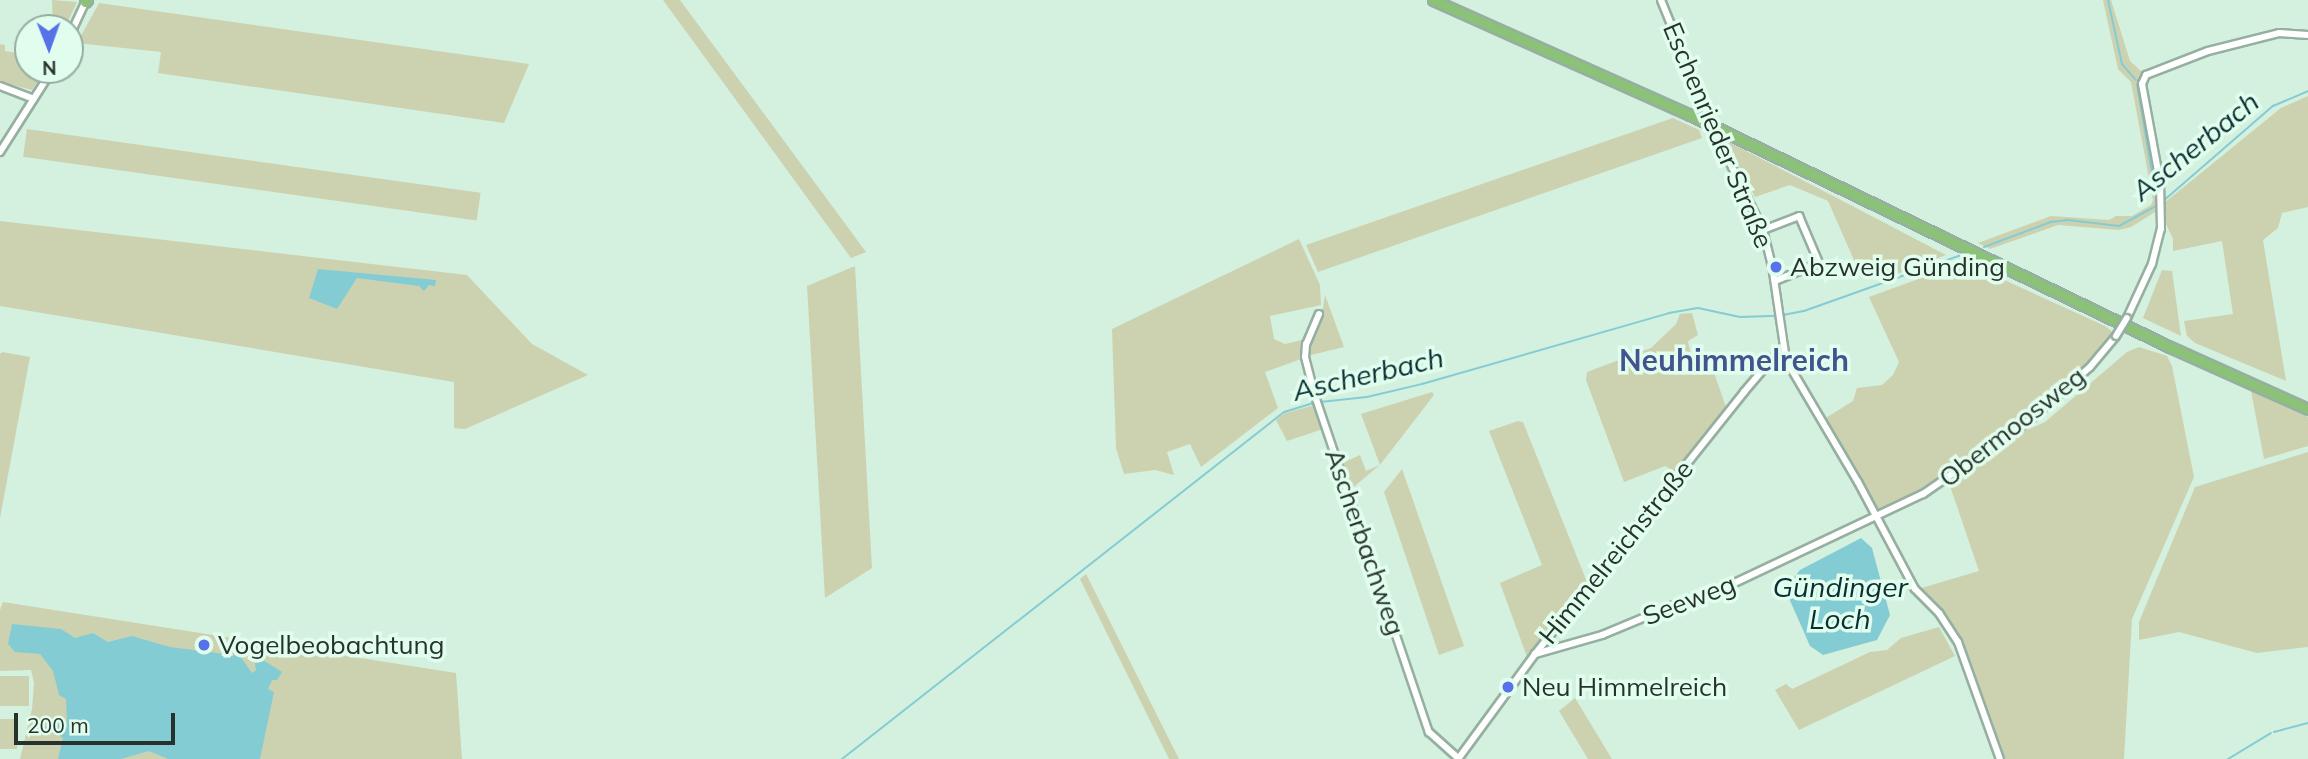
<!DOCTYPE html>
<meta charset="utf-8">
<style>
body{margin:0}
#map{position:relative;width:2308px;height:759px;overflow:hidden;background:#d4f0df;font-family:Mulish,sans-serif}
div>[style]{position:absolute}
[style*='--x']{left:calc(var(--x)*1px);top:calc(var(--y)*1px);width:calc(var(--w)*1px);rotate:calc(var(--a)*1deg)}
.green>*{inset:0;background:#ccd2b0;transform-origin:0 0}
.water>*{inset:0;background:#84ccd4}
.stream>*{height:2px;margin:-1px;padding:0 1px;transform-origin:1px;border-radius:1px;background:#84ccd4}
.roads{filter:drop-shadow(2px 0 #95afa0) drop-shadow(-2px 0 #95afa0) drop-shadow(0 2px #95afa0) drop-shadow(0 -2px #95afa0)}
.minor>*{height:6px;margin:-3px;padding:0 3px;transform-origin:3px;border-radius:3px;background:#fff}
.highway>*{height:9px;margin:-4.5px;padding:0 4.5px;transform-origin:4.5px;border-radius:4.5px;background:#8cc278}
.bridges{filter:drop-shadow(2px 0 #95afa0) drop-shadow(-2px 0 #95afa0) drop-shadow(0 2px #95afa0) drop-shadow(0 -2px #95afa0)}
.minor-bridge>*{height:6px;margin:-3px;padding:0 3px;transform-origin:3px;border-radius:3px;background:#fff}
.dots>*{width:19px;height:19px;translate:-50% -50%;box-sizing:border-box;border:4px solid #e1fded;border-radius:50%}
span{translate:-50% -50%;white-space:nowrap;text-align:center;line-height:1.15;-webkit-text-stroke:7px #e1fded;paint-order:stroke}
.street-label{font-size:26px;color:#27322c}
.poi-label{font-size:26px;color:#27322c}
.left{translate:0 -50%;text-align:left}
.water-label{font-size:28px;color:#0a2f33;font-style:italic}
.quarter-label{font-size:30px;color:#42538f;font-weight:700}
.north{position:absolute;left:14px;top:14px;width:70px;height:70px;box-sizing:border-box;background:#e1fded;border:2px solid #97aca0;border-radius:50%;rotate:179deg;font-size:19px;font-weight:700;line-height:28px;text-align:center;color:#27322c}
.north::after{content:'';display:block;margin:auto;width:24px;height:32px;background:#5772e8;clip-path:polygon(50% 0,100% 100%,50% 72%,0 100%)}
.scale{position:absolute;left:14px;top:713px;width:161px;height:32px;box-sizing:border-box;border:4px solid #27322c;border-top:0;padding-left:9px;font-size:21px;line-height:24px;white-space:nowrap;color:#27322c;-webkit-text-stroke:5px #e1fded;paint-order:stroke}
</style>
<div id="map">
<div class="green">
<div style="clip-path:polygon(52px 0,77px 2px,65px 28px,53px 28px)"></div>
<div style="clip-path:polygon(663px 0,680px 0,866px 252px,851px 258px)"></div>
<div style="clip-path:polygon(2103px 0,2111px 0,2130px 61px,2144px 74px,2140px 83px,2160px 209px,2131px 227px,2119px 230px,2058px 225px,1990px 249px,1978px 243px,2051px 216px,2109px 220px,2116px 216px,2132px 216px,2151px 205px,2153px 200px,2131px 82px,2118px 69px)"></div>
<div style="clip-path:polygon(99px 3px,529px 64px,504px 123px,158px 73px,161px 52px,77px 43px)"></div>
<div style="clip-path:polygon(22px 37px,28px 38px,28px 70px,45px 70px,32px 90px,0 82px,0 44px,5px 45px,5px 51px,17px 53px)"></div>
<div style="clip-path:polygon(2308px 96px,2308px 207px,2282px 213px,2278px 228px,2263px 240px,2286px 381px,2195px 343px,2187px 336px,2184px 321px,2233px 314px,2222px 241px,2173px 251px,2173px 239px,2166px 224px,2164px 203px,2281px 108px)"></div>
<div style="clip-path:polygon(1673px 118px,1699px 130px,1702px 138px,1318px 272px,1306px 245px)"></div>
<div style="left:27px;top:129px;width:458px;height:28px;rotate:8deg"></div>
<div style="clip-path:polygon(1725px 140px,1814px 186px,1946px 255px,1889px 277px,1886px 268px,1861px 276px,1828px 201px,1790px 185px,1755px 197px)"></div>
<div style="clip-path:polygon(0 221px,467px 275px,532px 344px,588px 375px,465px 429px,454px 428px,454px 382px,0 306px)"></div>
<div style="clip-path:polygon(1299px 239px,1320px 285px,1321px 305px,1270px 316px,1274px 339px,1285px 344px,1306px 339px,1304px 358px,1265px 372px,1278px 408px,1201px 467px,1190px 444px,1167px 452px,1174px 475px,1155px 470px,1124px 474px,1116px 448px,1112px 329px)"></div>
<div style="clip-path:polygon(1965px 262px,2105px 326px,2114px 333px,2088px 365px,1990px 445px,1922px 491px,1878px 512px,1845px 450px,1824px 419px,1853px 401px,1857px 388px,1882px 385px,1893px 375px,1899px 362px,1869px 297px)"></div>
<div style="clip-path:polygon(855px 266px,872px 568px,825px 598px,807px 286px)"></div>
<div style="clip-path:polygon(2162px 270px,2172px 271px,2181px 336px,2143px 318px)"></div>
<div style="clip-path:polygon(1325px 295px,1344px 347px,1307px 356px,1323px 308px)"></div>
<div style="clip-path:polygon(1692px 313px,1698px 335px,1688px 341px,1693px 366px,1710px 361px,1727px 410px,1677px 473px,1665px 466px,1624px 482px,1586px 380px,1587px 372px,1651px 348px,1676px 324px,1680px 314px)"></div>
<div style="clip-path:polygon(2139px 347px,2167px 356px,2172px 366px,2194px 477px,2132px 619px,2124px 759px,2004px 759px,1958px 637px,1918px 589px,1979px 571px,1949px 483px,2028px 425px,2034px 427px,2045px 422px,2127px 352px)"></div>
<div style="clip-path:polygon(2px 352px,30px 357px,0 518px,0 354px)"></div>
<div style="clip-path:polygon(2251px 391px,2308px 417px,2308px 446px,2264px 459px)"></div>
<div style="clip-path:polygon(1432px 392px,1434px 395px,1380px 465px,1350px 490px,1341px 464px,1360px 455px,1366px 471px,1380px 465px,1361px 414px)"></div>
<div style="clip-path:polygon(1315px 405px,1323px 429px,1287px 441px,1276px 420px,1285px 413px)"></div>
<div style="clip-path:polygon(1518px 421px,1523px 422px,1587px 582px,1527px 657px,1500px 583px,1542px 565px,1489px 431px)"></div>
<div style="clip-path:polygon(2308px 452px,2308px 647px,2257px 653px,2179px 632px,2139px 640px,2139px 622px,2195px 487px)"></div>
<div style="clip-path:polygon(1402px 469px,1464px 646px,1439px 655px,1384px 492px)"></div>
<div style="clip-path:polygon(1086px 574px,1179px 759px,1169px 759px,1080px 579px)"></div>
<div style="clip-path:polygon(3px 602px,456px 673px,462px 759px,20px 759px,32px 709px,34px 683px,31px 670px,0 671px,0 610px)"></div>
<div style="clip-path:polygon(1939px 627px,1955px 656px,1799px 730px,1775px 690px,1786px 684px,1792px 689px,1870px 652px,1887px 650px,1901px 638px)"></div>
<div style="left:29px;top:676px;width:30px;height:29px;rotate:90deg"></div>
<div style="clip-path:polygon(1575px 698px,1612px 759px,1588px 759px,1559px 711px)"></div>
<div style="left:0;top:719px;width:17px;height:30px"></div>
</div>
<div class="water">
<div style="clip-path:polygon(318px 269px,436px 280px,435px 286px,429px 285px,424px 291px,419px 286px,357px 278px,337px 309px,309px 298px)"></div>
<div style="clip-path:polygon(1861px 538px,1872px 548px,1890px 615px,1877px 640px,1823px 655px,1810px 646px,1785px 589px,1800px 570px)"></div>
<div style="clip-path:polygon(12px 624px,61px 629px,75px 638px,93px 633px,108px 642px,132px 636px,170px 647px,240px 656px,252px 673px,256px 670px,254px 658px,263px 660px,282px 672px,277px 680px,272px 680px,268px 689px,274px 692px,260px 759px,168px 759px,149px 751px,121px 759px,58px 759px,63px 738px,53px 732px,46px 734px,44px 728px,54px 722px,67px 728px,66px 699px,59px 695px,53px 671px,40px 654px,15px 652px,8px 644px)"></div>
</div>
<div class="stream">
<div style="--x:2108;--y:0;--w:66;--a:77.7"></div>
<div style="--x:2122;--y:64;--w:21;--a:49"></div>
<div style="--x:2137;--y:84;--w:122;--a:80.5"></div>
<div style="--x:2162;--y:202;--w:147;--a:-40.9"></div>
<div style="--x:2273;--y:106;--w:38;--a:-23"></div>
<div style="--x:1984;--y:247;--w:72;--a:-20.5"></div>
<div style="--x:2051;--y:222;--w:17;--a:-7"></div>
<div style="--x:2068;--y:220;--w:51;--a:6.7"></div>
<div style="--x:2119;--y:226;--w:44;--a:-28.3"></div>
<div style="--x:1783;--y:315;--w:21;--a:-11"></div>
<div style="--x:1804;--y:311;--w:167;--a:-19.6"></div>
<div style="--x:1320;--y:402;--w:47;--a:-6.1"></div>
<div style="--x:1367;--y:397;--w:57;--a:-13.3"></div>
<div style="--x:1422;--y:384;--w:257;--a:-16"></div>
<div style="--x:1669;--y:313;--w:29;--a:-10"></div>
<div style="--x:1698;--y:308;--w:43;--a:12.1"></div>
<div style="--x:1740;--y:317;--w:37;--a:-2"></div>
<div style="--x:2274;--y:732;--w:35;--a:-15"></div>
<div style="--x:842;--y:759;--w:562;--a:-38.13"></div>
<div style="--x:1284;--y:412;--w:31;--a:-17"></div>
<div style="--x:2228;--y:759;--w:50;--a:-31.2"></div>
</div>
<div class="roads">
<div class="minor">
<div style="--x:1661;--y:0;--w:114;--a:67.9"></div>
<div style="--x:70;--y:35;--w:38;--a:-65"></div>
<div style="--x:0;--y:86;--w:36;--a:21"></div>
<div style="--x:1724;--y:151;--w:88;--a:63.7"></div>
<div style="--x:1763;--y:230;--w:36;--a:76"></div>
<div style="--x:1772;--y:265;--w:96;--a:81.6"></div>
<div style="--x:1786;--y:360;--w:142;--a:59.5"></div>
<div style="--x:1858;--y:482;--w:121;--a:62"></div>
<div style="--x:1915;--y:589;--w:34;--a:45"></div>
<div style="--x:1939;--y:613;--w:35;--a:57"></div>
<div style="--x:1958;--y:642;--w:124;--a:70.3"></div>
<div style="--x:0;--y:152;--w:97;--a:-57.6"></div>
<div style="--x:1763;--y:230;--w:39;--a:-21"></div>
<div style="--x:1799;--y:216;--w:51;--a:66.9"></div>
<div style="--x:1819;--y:263;--w:48;--a:157.8"></div>
<div style="--x:1319;--y:314;--w:33;--a:113"></div>
<div style="--x:1306;--y:344;--w:13;--a:94"></div>
<div style="--x:1305;--y:357;--w:40;--a:75.6"></div>
<div style="--x:1315;--y:396;--w:355;--a:71.3"></div>
<div style="--x:1429;--y:732;--w:39;--a:42"></div>
<div style="--x:2127;--y:318;--w:60;--a:-65.2"></div>
<div style="--x:2152;--y:264;--w:36;--a:-76"></div>
<div style="--x:2161;--y:229;--w:47;--a:-91.2"></div>
<div style="--x:2160;--y:182;--w:100;--a:-100.4"></div>
<div style="--x:2142;--y:84;--w:10;--a:-66"></div>
<div style="--x:2146;--y:75;--w:66;--a:-21.2"></div>
<div style="--x:2208;--y:51;--w:73;--a:-14.2"></div>
<div style="--x:2279;--y:33;--w:29;--a:4"></div>
<div style="--x:1535;--y:654;--w:70;--a:-15.8"></div>
<div style="--x:1602;--y:635;--w:96;--a:-22.6"></div>
<div style="--x:1691;--y:598;--w:37;--a:-17"></div>
<div style="--x:1726;--y:587;--w:218;--a:-25.3"></div>
<div style="--x:1923;--y:494;--w:129;--a:-34.6"></div>
<div style="--x:2029;--y:421;--w:81;--a:-41.5"></div>
<div style="--x:2090;--y:367;--w:40;--a:-50"></div>
<div style="--x:1458;--y:759;--w:130;--a:-53.7"></div>
<div style="--x:1535;--y:654;--w:335;--a:-51.4"></div>
<div style="--x:1744;--y:392;--w:45;--a:-49.5"></div>
<div style="--x:1773;--y:358;--w:12;--a:-20"></div>
</div>
<div class="highway">
<div style="--x:1433;--y:0;--w:282;--a:24.1"></div>
<div style="--x:1690;--y:115;--w:533;--a:25.8"></div>
<div style="--x:2170;--y:347;--w:151;--a:24.2"></div>
<div style="--x:85;--y:2;--w:3;--a:-45"></div>
</div>
</div>
<div class="bridges">
<div class="minor-bridge">
<div style="--x:1704;--y:106;--w:49;--a:66"></div>
<div style="--x:2116;--y:336;--w:21;--a:-59"></div>
</div>
</div>
<div class="dots">
<div style="left:1776px;top:267px;background:#5772e8"></div>
<div style="left:204px;top:645px;background:#5772e8"></div>
<div style="left:1508px;top:687px;background:#5772e8"></div>
</div>
<div class="street-label">
<span style="left:1718px;top:135px;rotate:67deg">Eschenrieder Straße</span>
<span style="left:2012px;top:427px;rotate:-38deg">Obermoosweg</span>
<span style="left:1365px;top:542px;rotate:71deg">Ascherbachweg</span>
<span style="left:1616px;top:552px;rotate:-51deg">Himmelreichstraße</span>
<span style="left:1689px;top:600px;rotate:-21deg">Seeweg</span>
</div>
<div class="poi-label">
<span class="left" style="left:1790px;top:267px">Abzweig Günding</span>
<span class="left" style="left:218px;top:645px">Vogelbeobachtung</span>
<span class="left" style="left:1522px;top:687px">Neu Himmelreich</span>
</div>
<div class="water-label">
<span style="left:2195px;top:146px;rotate:-39deg">Ascherbach</span>
<span style="left:1368px;top:374px;rotate:-13deg">Ascherbach</span>
<span style="left:1840px;top:603px">Gündinger<br>Loch</span>
</div>
<div class="quarter-label">
<span style="left:1734px;top:360px">Neuhimmelreich</span>
</div>
<div class="north">N</div>
<div class="scale">200 m</div>
</div>
